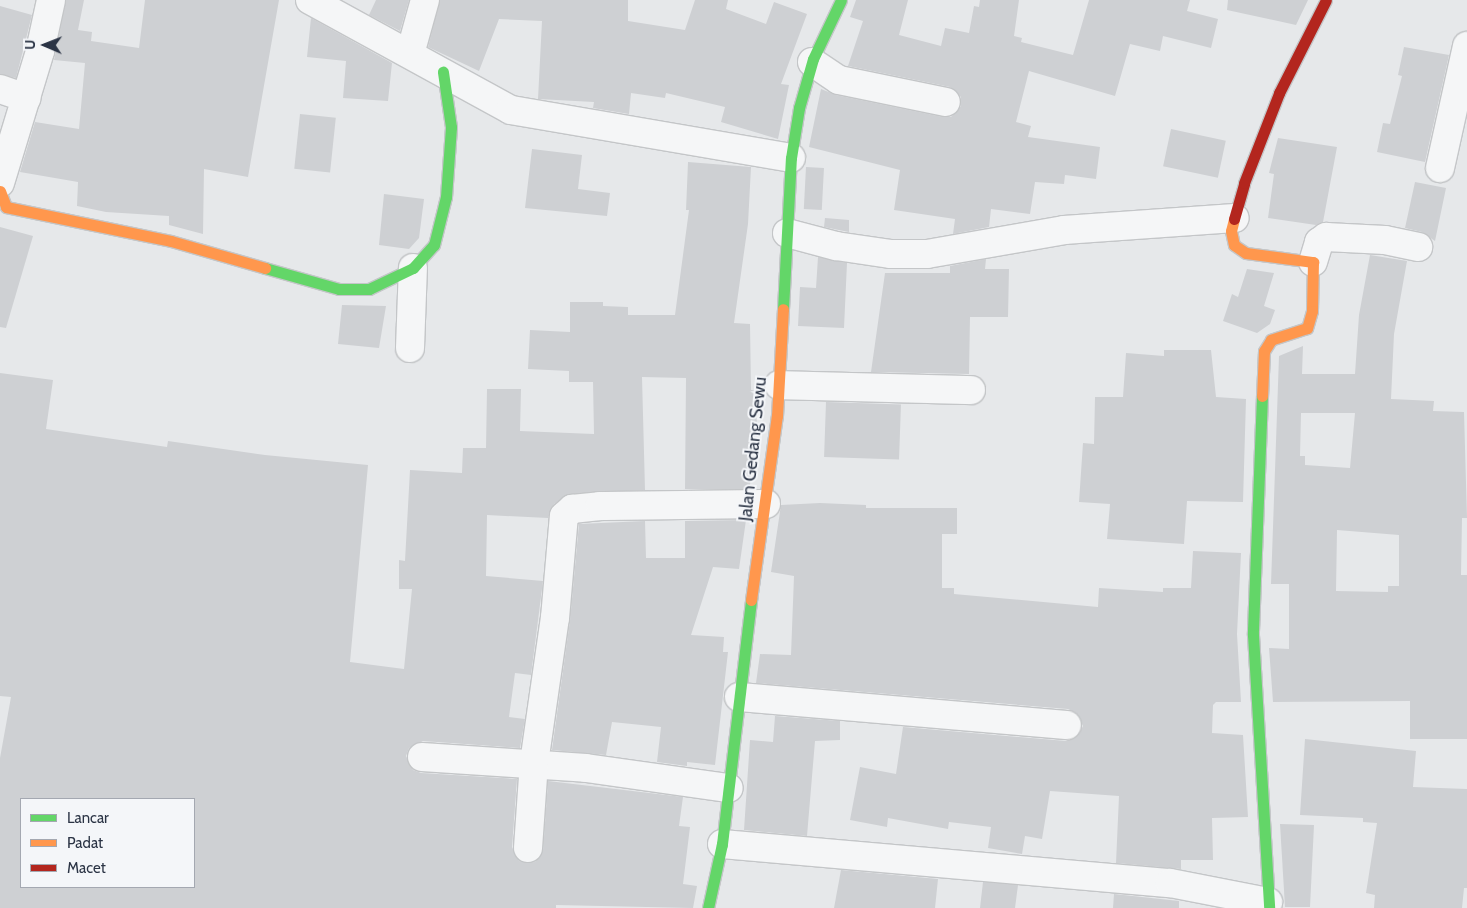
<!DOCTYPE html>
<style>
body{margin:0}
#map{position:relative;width:1467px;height:908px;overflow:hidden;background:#e6e8ea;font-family:Cabin,sans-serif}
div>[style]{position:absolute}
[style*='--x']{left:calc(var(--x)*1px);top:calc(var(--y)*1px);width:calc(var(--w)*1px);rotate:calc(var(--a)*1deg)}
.building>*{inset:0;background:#ced0d3;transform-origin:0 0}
.roads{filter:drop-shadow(1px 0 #c4c6c8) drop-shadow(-1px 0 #c4c6c8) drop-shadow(0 1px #c4c6c8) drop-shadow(0 -1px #c4c6c8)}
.street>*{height:28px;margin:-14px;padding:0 14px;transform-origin:14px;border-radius:14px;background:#f5f6f7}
.fast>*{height:11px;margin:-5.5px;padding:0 5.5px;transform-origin:5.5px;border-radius:5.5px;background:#63d668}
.slow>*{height:11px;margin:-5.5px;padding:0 5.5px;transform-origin:5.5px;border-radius:5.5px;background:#ff974d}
.jam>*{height:11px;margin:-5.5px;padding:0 5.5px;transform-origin:5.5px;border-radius:5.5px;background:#b3261e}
span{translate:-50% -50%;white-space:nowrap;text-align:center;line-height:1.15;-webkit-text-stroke:4px #f4f6f9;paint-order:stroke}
.street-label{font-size:18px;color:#2b3445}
.legend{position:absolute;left:20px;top:798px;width:175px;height:90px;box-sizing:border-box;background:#f4f6f9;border:1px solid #a4a8b1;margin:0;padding:6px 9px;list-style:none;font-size:15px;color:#2b3445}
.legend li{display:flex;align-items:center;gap:10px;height:25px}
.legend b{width:25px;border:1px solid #a4a8b1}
.north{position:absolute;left:20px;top:20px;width:50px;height:50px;-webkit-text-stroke:4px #f4f6f9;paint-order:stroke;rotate:271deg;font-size:14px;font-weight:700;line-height:20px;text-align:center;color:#2b3445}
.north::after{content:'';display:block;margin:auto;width:18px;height:22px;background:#2b3445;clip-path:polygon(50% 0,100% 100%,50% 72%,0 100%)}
</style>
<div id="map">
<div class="building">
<div style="clip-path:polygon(66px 0,84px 0,78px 30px,92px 32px,91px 41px,139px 48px,145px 0,279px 0,248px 177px,204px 169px,203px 234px,169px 225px,169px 216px,106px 212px,77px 206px,78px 182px,20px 172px,35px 122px,79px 129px,85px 63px,54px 60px)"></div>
<div style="clip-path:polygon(376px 0,409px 0,400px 31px,369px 15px)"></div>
<div style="clip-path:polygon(440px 0,628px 0,628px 21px,685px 30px,695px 0,728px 0,726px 9px,766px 24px,774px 2px,807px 14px,781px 84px,789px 85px,778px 139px,721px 122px,725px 107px,666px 93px,665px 98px,631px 93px,629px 114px,593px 108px,594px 102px,538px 99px,542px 21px,499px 19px,479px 71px,428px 47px)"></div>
<div style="clip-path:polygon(856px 0,908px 0,899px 35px,941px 46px,945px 28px,969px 33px,974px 6px,979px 7px,980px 0,1019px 0,1014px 36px,1022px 38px,1021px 42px,1073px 55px,1089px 0,1190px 0,1187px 11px,1218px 19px,1211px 48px,1163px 36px,1160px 51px,1130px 44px,1115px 96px,1029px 71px,1016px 122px,1031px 126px,1028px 137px,1100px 147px,1096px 179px,1065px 175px,1064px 184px,1035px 182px,1030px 214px,991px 209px,989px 227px,953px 234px,955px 219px,894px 210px,900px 170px,809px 147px,821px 89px,836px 95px,943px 117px,951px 117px,961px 106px,961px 97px,950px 87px,848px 66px,863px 21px,850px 17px)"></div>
<div style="clip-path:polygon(1228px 0,1308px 0,1296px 25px,1227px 10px)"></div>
<div style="clip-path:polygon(0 6px,32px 15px,16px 78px,0 74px)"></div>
<div style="clip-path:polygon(311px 18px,392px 63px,388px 101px,343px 98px,346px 61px,307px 57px)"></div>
<div style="clip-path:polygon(1404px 47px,1449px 55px,1425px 162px,1377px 152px,1383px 123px,1390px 124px,1402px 76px,1398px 75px)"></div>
<div style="left:300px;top:114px;width:36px;height:55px;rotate:6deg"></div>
<div style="left:1171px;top:129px;width:56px;height:38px;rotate:12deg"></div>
<div style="clip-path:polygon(1278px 138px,1337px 147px,1323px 222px,1316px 225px,1268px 218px,1274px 174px,1269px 173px)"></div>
<div style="clip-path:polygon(532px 149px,582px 155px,578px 189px,610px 193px,607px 216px,525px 208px)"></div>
<div style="clip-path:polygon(evenodd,688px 162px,751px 167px,748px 224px,734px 323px,750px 324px,751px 390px,763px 391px,761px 415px,757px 415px,755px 459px,751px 459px,750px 489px,685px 489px,686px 378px,642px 377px,645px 490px,570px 494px,554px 504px,548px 518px,487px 515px,486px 576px,543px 581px,531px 675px,515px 673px,509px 717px,525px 719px,520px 748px,423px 741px,409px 748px,406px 756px,413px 770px,421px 773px,517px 779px,512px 847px,519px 861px,526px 863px,535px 862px,543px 850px,548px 781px,683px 797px,679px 826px,690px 827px,683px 884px,697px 886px,693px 908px,556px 905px,556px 908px,0 908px,0 758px,11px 697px,0 696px,0 373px,53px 380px,46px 429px,167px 447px,168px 441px,265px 455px,368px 465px,350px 662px,404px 669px,412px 589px,399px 589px,399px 560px,405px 561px,410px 470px,462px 473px,463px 448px,486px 448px,487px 389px,521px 389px,520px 431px,594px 434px,593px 382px,569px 382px,569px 371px,528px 369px,530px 330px,570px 332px,570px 302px,603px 302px,603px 306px,628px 307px,628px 315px,675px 315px,689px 210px,686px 210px,688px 162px,21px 799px,194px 799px,194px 887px,21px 887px,21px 799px)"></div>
<div style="left:806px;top:167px;width:18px;height:42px;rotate:3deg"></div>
<div style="clip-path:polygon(1415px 182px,1446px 188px,1435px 241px,1422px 232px,1405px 228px)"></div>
<div style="clip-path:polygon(384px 194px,424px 199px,419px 238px,409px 249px,379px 245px)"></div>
<div style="clip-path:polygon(825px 218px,849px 220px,849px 232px,824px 227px)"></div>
<div style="clip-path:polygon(0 227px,33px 236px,6px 328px,0 327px)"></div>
<div style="clip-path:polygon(evenodd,1370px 255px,1407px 261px,1394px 334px,1391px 399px,1434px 401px,1433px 411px,1464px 412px,1467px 518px,1462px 518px,1461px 575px,1467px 575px,1467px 739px,1410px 739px,1410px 701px,1273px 702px,1269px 648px,1289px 649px,1289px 584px,1271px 584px,1279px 356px,1303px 346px,1302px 374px,1355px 374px,1359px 315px,1370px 255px,1301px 413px,1355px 413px,1350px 468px,1305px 465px,1305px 456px,1300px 456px,1301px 413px,1370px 255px,1337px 530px,1399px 535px,1399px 586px,1388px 586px,1388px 592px,1336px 591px,1337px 530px)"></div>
<div style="clip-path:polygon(818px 257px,847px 263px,844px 328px,798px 326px,800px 287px,816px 288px)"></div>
<div style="clip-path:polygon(986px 259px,985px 269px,1009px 269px,1008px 317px,970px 317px,969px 374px,871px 372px,885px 273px,950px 273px,950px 266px)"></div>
<div style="clip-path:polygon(1247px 269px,1274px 273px,1264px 306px,1275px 310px,1270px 324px,1257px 333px,1223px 321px,1232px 294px,1238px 297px)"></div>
<div style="clip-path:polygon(342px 305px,386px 306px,379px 348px,338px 344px)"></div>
<div style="clip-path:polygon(1164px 350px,1211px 350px,1216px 397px,1246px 399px,1243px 502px,1187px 501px,1184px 544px,1107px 539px,1110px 504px,1079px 502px,1083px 443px,1094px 444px,1095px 397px,1123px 397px,1126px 353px,1164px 356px)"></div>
<div style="left:826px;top:402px;width:75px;height:55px;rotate:2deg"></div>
<div style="clip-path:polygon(820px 503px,866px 505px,866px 508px,957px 508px,957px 534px,942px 534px,942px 588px,954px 588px,954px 594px,1098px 607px,1099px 588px,1163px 592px,1163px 588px,1191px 588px,1193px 551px,1241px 553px,1237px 634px,1241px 702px,1216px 702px,1213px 705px,1212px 733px,1243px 735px,1248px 817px,1212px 818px,1213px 860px,1181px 860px,1181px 869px,1116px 863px,1119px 796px,1050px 791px,1042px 839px,1025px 836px,1022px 854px,988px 848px,991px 827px,949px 822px,948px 829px,888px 818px,887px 827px,850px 820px,860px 767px,896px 774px,903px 727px,1066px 741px,1079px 734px,1083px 726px,1076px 713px,1068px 709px,756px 683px,760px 654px,791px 655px,794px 576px,771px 572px,781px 505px)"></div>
<div style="clip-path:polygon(746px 520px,739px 569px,713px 567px,691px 635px,724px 637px,723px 652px,728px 652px,715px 765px,687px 762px,687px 766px,657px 762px,661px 727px,612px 722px,606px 755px,552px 750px,570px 620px,579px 524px,645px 521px,646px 558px,685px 558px,685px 521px)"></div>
<div style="clip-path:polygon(775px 716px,840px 721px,840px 740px,815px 741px,807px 836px,744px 830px,750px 740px,773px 742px)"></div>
<div style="clip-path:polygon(1305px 739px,1416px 751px,1413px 787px,1467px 789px,1467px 888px,1464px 888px,1462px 908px,1374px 908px,1375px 895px,1366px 893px,1377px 823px,1363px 822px,1363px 818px,1300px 815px)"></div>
<div style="clip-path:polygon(1280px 824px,1314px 825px,1310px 907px,1285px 907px)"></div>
<div style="clip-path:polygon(841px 870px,938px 879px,935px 908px,834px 908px)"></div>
<div style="clip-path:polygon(983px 882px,1018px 885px,1015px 908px,980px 908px)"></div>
<div style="clip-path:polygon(1114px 894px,1179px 901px,1179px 908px,1113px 908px)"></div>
</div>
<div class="roads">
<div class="street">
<div style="--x:310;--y:0;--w:229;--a:28.7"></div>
<div style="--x:511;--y:110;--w:284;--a:9.7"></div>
<div style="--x:410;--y:54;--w:56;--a:-74.5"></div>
<div style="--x:812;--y:62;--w:32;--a:34"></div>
<div style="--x:839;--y:80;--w:109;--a:11.6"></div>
<div style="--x:0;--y:89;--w:28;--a:19"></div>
<div style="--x:1440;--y:168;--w:125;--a:-77.5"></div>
<div style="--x:0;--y:183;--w:138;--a:-73.1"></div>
<div style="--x:40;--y:51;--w:52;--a:-77.8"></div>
<div style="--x:787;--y:233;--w:51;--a:14.9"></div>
<div style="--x:836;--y:246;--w:56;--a:8.3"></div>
<div style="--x:891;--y:254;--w:36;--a:0"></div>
<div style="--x:927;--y:254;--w:139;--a:-9.9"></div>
<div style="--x:1064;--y:230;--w:171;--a:-4"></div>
<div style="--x:1313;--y:262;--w:21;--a:-73"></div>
<div style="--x:1319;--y:242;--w:9;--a:-36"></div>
<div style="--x:1326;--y:237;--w:59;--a:2.9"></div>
<div style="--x:1385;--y:240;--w:34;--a:12"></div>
<div style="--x:410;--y:348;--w:80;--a:-87.9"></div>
<div style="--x:779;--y:385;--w:192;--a:1.5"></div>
<div style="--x:739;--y:697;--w:329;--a:4.9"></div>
<div style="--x:422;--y:757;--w:164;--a:3.8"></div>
<div style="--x:586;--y:768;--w:144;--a:8"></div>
<div style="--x:722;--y:844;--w:450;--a:5"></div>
<div style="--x:1170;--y:883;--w:100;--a:11"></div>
<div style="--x:528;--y:848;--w:85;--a:-86"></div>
<div style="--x:534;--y:763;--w:147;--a:-81.8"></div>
<div style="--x:555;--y:618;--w:102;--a:-85"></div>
<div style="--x:564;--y:516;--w:11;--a:-41"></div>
<div style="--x:572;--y:509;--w:28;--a:-6"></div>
<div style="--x:600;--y:506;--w:166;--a:-0.7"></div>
</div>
<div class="fast">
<div style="--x:265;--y:268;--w:77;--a:15.8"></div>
<div style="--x:339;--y:289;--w:30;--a:0"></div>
<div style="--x:369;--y:289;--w:49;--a:-25.5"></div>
<div style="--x:413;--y:268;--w:31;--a:-48"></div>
<div style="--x:434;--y:245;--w:49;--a:-76"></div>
<div style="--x:446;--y:197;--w:70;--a:-85.9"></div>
<div style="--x:451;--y:127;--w:56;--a:-98.3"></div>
<div style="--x:783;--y:309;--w:151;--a:-87"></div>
<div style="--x:791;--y:158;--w:51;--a:-80.9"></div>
<div style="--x:799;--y:108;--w:51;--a:-74.1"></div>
<div style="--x:813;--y:59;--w:65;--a:-64.6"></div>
<div style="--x:1262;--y:396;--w:239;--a:92.2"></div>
<div style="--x:1253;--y:635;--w:273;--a:86.6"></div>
<div style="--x:708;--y:908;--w:66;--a:-77.7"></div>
<div style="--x:722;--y:844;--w:246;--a:-83.2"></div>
</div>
<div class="slow">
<div style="--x:0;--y:191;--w:17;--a:69"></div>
<div style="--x:6;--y:207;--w:168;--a:11.6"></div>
<div style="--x:171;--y:241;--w:98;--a:16"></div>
<div style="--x:1234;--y:219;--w:12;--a:104"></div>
<div style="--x:1231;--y:231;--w:14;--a:78"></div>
<div style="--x:1234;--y:245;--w:14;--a:34"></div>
<div style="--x:1246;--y:253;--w:68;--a:7.7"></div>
<div style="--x:1313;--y:262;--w:49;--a:91.2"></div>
<div style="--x:1312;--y:311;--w:18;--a:106"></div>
<div style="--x:1307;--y:328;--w:38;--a:162"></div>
<div style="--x:1271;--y:340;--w:13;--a:122"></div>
<div style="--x:1264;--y:351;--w:45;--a:92.5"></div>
<div style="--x:751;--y:600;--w:186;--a:-82"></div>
<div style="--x:777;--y:416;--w:107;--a:-86.8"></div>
</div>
<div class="jam">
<div style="--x:1234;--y:219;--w:37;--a:-74"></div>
<div style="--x:1244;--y:183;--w:97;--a:-68.7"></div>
<div style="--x:1279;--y:93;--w:104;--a:-63.2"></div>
</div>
</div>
<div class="street-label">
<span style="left:753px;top:449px;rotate:-84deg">Jalan Gedang Sewu</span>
</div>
<ul class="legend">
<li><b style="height:6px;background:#63d668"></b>Lancar</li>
<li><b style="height:6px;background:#ff974d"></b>Padat</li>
<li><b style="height:6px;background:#b3261e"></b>Macet</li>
</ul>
<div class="north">U</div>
</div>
